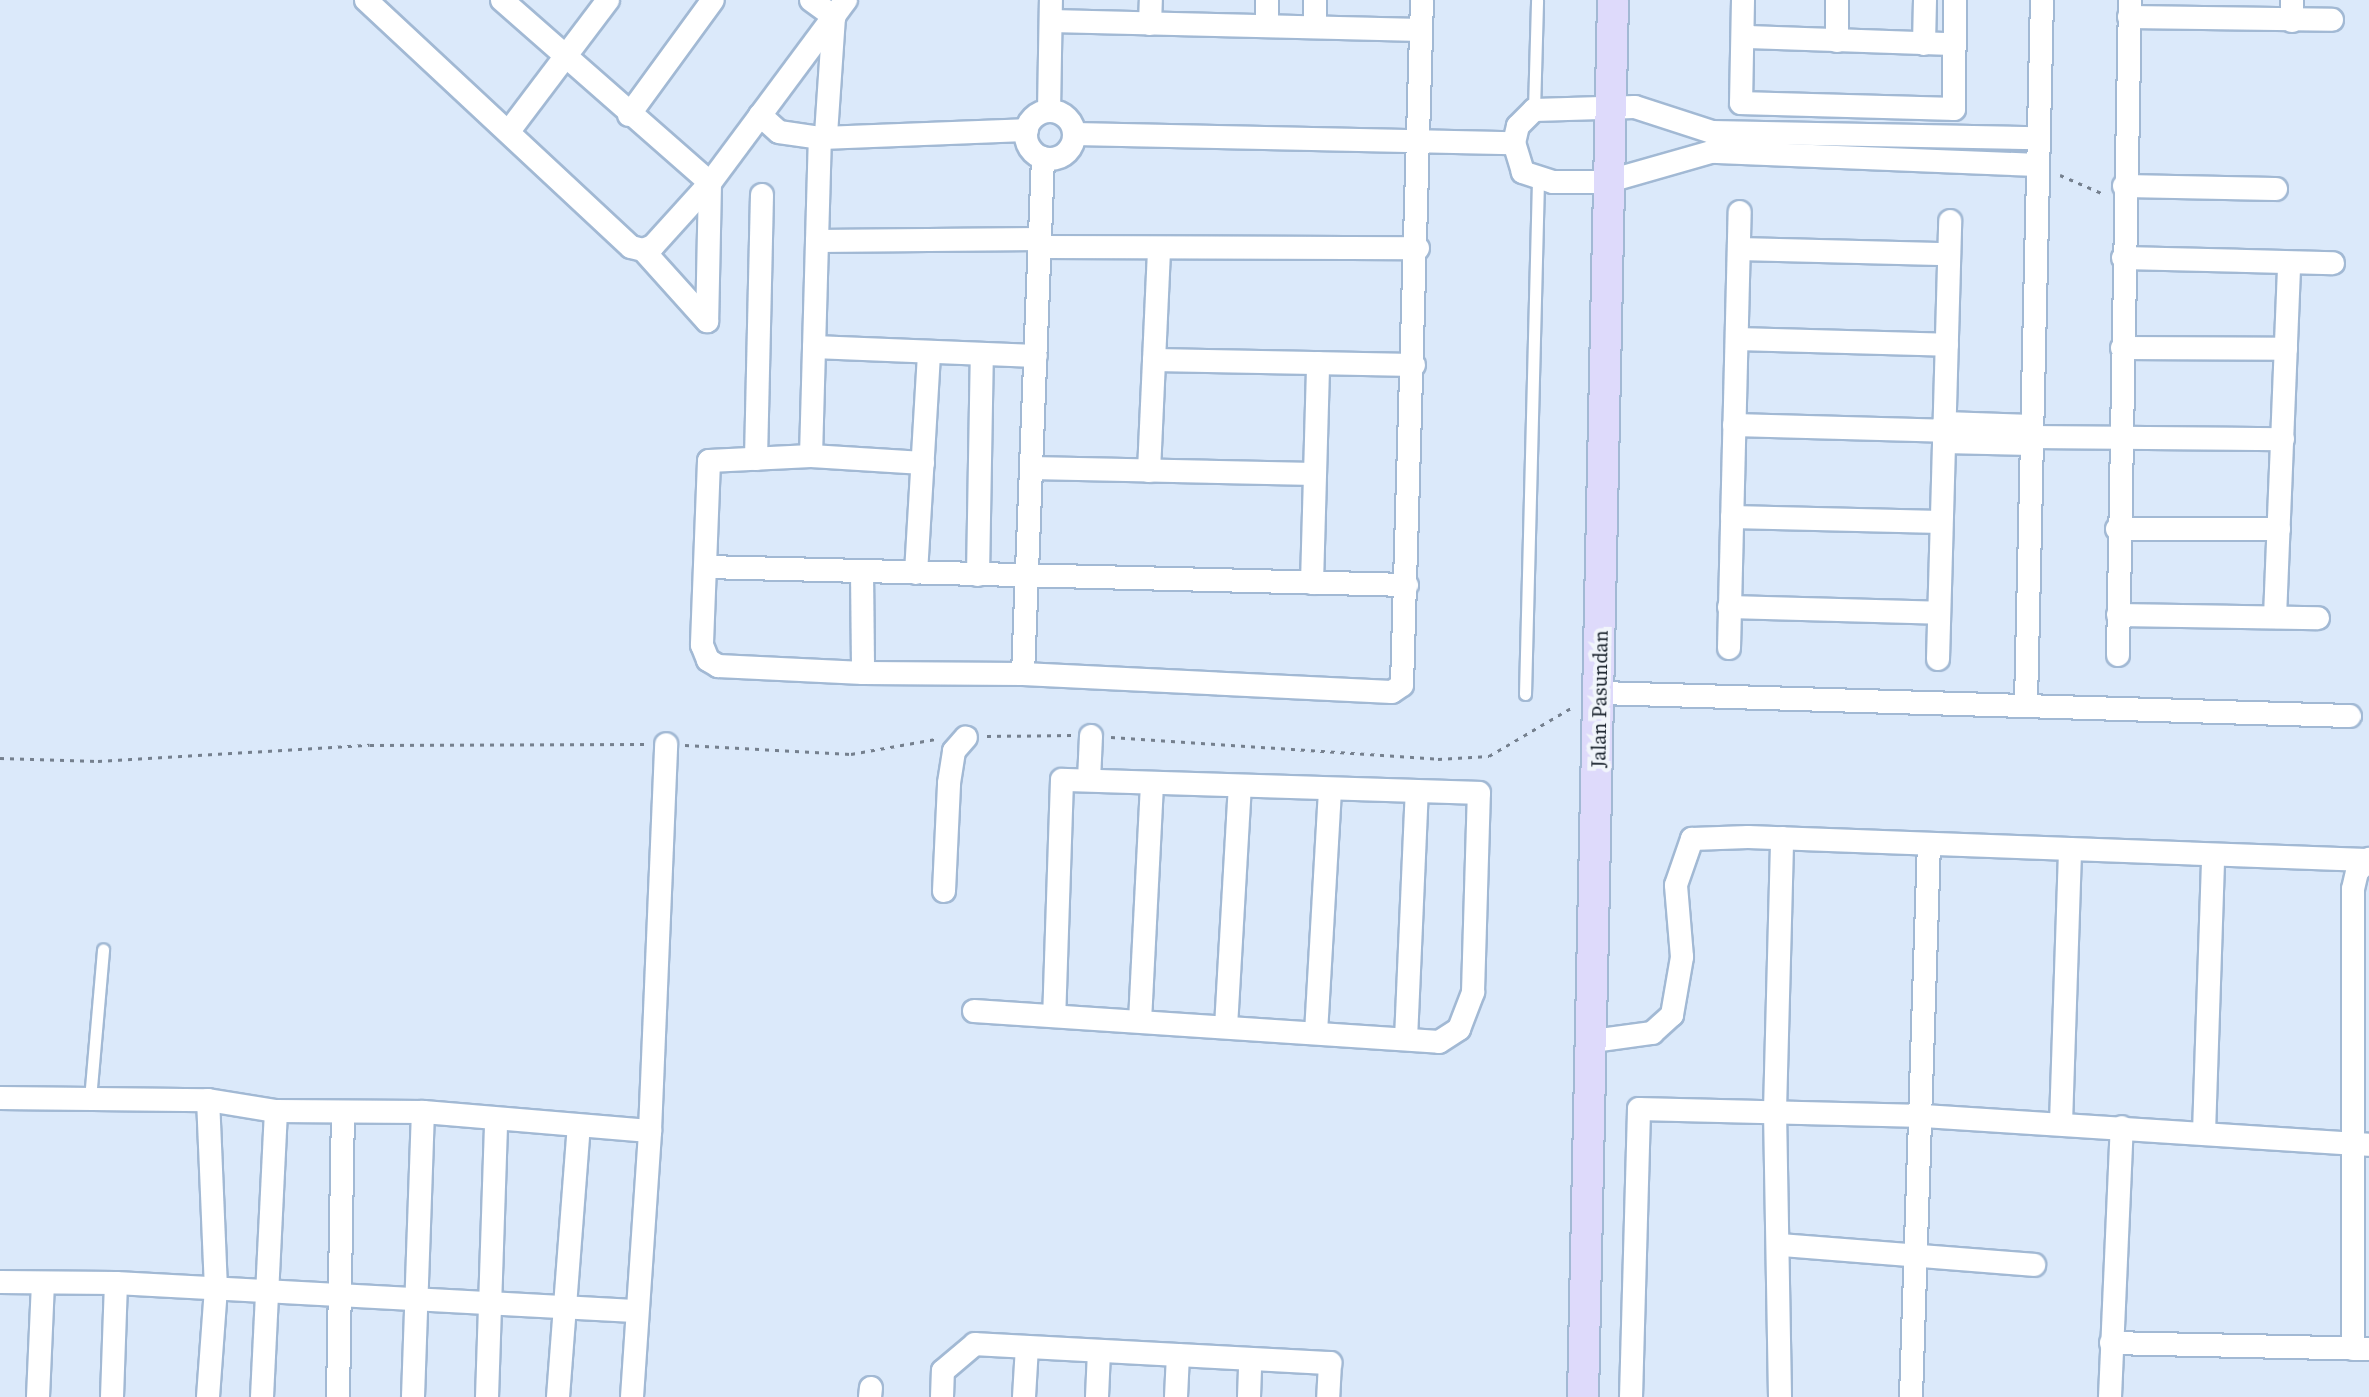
<!DOCTYPE html>
<style>
body{margin:0}
#map{position:relative;width:2369px;height:1397px;overflow:hidden;background:#dbe9fa;font-family:"Source Serif 4",serif}
div>[style]{position:absolute}
[style*='--x']{left:calc(var(--x)*1px);top:calc(var(--y)*1px);width:calc(var(--w)*1px);rotate:calc(var(--a)*1deg)}
.path>*{height:3px;margin-top:-1.5px;transform-origin:0;background:repeating-linear-gradient(90deg,#75808e 0 4px,transparent 0 10px)}
.roads{filter:drop-shadow(2px 0 #a2b9d4) drop-shadow(-2px 0 #a2b9d4) drop-shadow(0 2px #a2b9d4) drop-shadow(0 -2px #a2b9d4)}
.lane>*{height:11px;margin:-5.5px;padding:0 5.5px;transform-origin:5.5px;border-radius:5.5px;background:#fff}
.street>*{height:22px;margin:-11px;padding:0 11px;transform-origin:11px;border-radius:11px;background:#fff}
.street>.ring{margin:-11px;padding:0;box-sizing:content-box;background:none;border:22px solid #fff;border-radius:50%}
.secondary>*{height:30px;margin:-15px;padding:0 15px;transform-origin:15px;border-radius:15px;background:#dedafb}
span{translate:-50% -50%;white-space:nowrap;text-align:center;line-height:1.15;-webkit-text-stroke:8px #f1f5fb;paint-order:stroke}
.street-label{font-size:20px;color:#17202a}
</style>
<div id="map">
<div class="path">
<div style="--x:2060;--y:175;--w:48;--a:23.4"></div>
<div style="--x:987;--y:736;--w:85;--a:-0.7"></div>
<div style="--x:1111;--y:737;--w:328;--a:3.8"></div>
<div style="--x:1438;--y:759;--w:51;--a:-3.4"></div>
<div style="--x:1489;--y:756;--w:97;--a:-30.3"></div>
<div style="--x:685;--y:745;--w:166;--a:3.1"></div>
<div style="--x:851;--y:754;--w:86;--a:-10"></div>
<div style="--x:0;--y:758;--w:98;--a:1.8"></div>
<div style="--x:98;--y:761;--w:272;--a:-3.4"></div>
<div style="--x:370;--y:745;--w:275;--a:-0.2"></div>
</div>
<div class="roads">
<div class="lane">
<div style="--x:1534;--y:110;--w:110;--a:-88.4"></div>
<div style="--x:1525;--y:694;--w:514;--a:-88.55"></div>
<div style="--x:90;--y:1099;--w:150;--a:-85"></div>
</div>
<div class="street">
<div style="--x:366;--y:0;--w:362;--a:43"></div>
<div style="--x:631;--y:247;--w:12;--a:14"></div>
<div style="--x:643;--y:250;--w:96;--a:48"></div>
<div style="--x:502;--y:0;--w:277;--a:41.3"></div>
<div style="--x:710;--y:183;--w:138;--a:91.2"></div>
<div style="--x:811;--y:0;--w:29;--a:36"></div>
<div style="--x:834;--y:17;--w:118;--a:93.9"></div>
<div style="--x:1743;--y:0;--w:103;--a:91.1"></div>
<div style="--x:1741;--y:103;--w:213;--a:1.6"></div>
<div style="--x:1954;--y:109;--w:109;--a:-89.5"></div>
<div style="--x:2129;--y:17;--w:203;--a:0.8"></div>
<div style="--x:1051;--y:21;--w:370;--a:1.4"></div>
<div style="--x:2292;--y:21;--w:21;--a:-90"></div>
<div style="--x:1150;--y:24;--w:24;--a:-88"></div>
<div style="--x:1267;--y:26;--w:26;--a:-90"></div>
<div style="--x:1315;--y:26;--w:26;--a:-90"></div>
<div style="--x:1744;--y:32;--w:6;--a:51"></div>
<div style="--x:1748;--y:37;--w:204;--a:2"></div>
<div style="--x:1837;--y:41;--w:41;--a:-90"></div>
<div style="--x:1924;--y:44;--w:44;--a:-88.7"></div>
<div style="--x:1049;--y:111;--w:111;--a:-89"></div>
<div class="ring" style="left:1026px;top:111px;width:26px;height:26px"></div>
<div style="--x:629;--y:115;--w:142;--a:-53.9"></div>
<div style="--x:760;--y:115;--w:25;--a:42"></div>
<div style="--x:779;--y:132;--w:41;--a:8.3"></div>
<div style="--x:509;--y:131;--w:164;--a:-52.9"></div>
<div style="--x:1074;--y:134;--w:440;--a:1.2"></div>
<div style="--x:2038;--y:165;--w:327;--a:-177.7"></div>
<div style="--x:1711;--y:152;--w:109;--a:164.1"></div>
<div style="--x:1606;--y:182;--w:53;--a:180"></div>
<div style="--x:1553;--y:182;--w:32;--a:-162"></div>
<div style="--x:1523;--y:172;--w:30;--a:-107"></div>
<div style="--x:1514;--y:143;--w:17;--a:-77"></div>
<div style="--x:1518;--y:126;--w:23;--a:-45"></div>
<div style="--x:1534;--y:110;--w:101;--a:-1.7"></div>
<div style="--x:1635;--y:107;--w:81;--a:18"></div>
<div style="--x:1712;--y:132;--w:326;--a:1.1"></div>
<div style="--x:2124;--y:186;--w:152;--a:1.1"></div>
<div style="--x:817;--y:241;--w:223;--a:-0.5"></div>
<div style="--x:1039;--y:247;--w:379;--a:0.2"></div>
<div style="--x:1739;--y:249;--w:210;--a:1.4"></div>
<div style="--x:643;--y:250;--w:11;--a:-22"></div>
<div style="--x:653;--y:246;--w:85;--a:-47.9"></div>
<div style="--x:710;--y:183;--w:228;--a:-53.4"></div>
<div style="--x:2123;--y:258;--w:210;--a:1.4"></div>
<div style="--x:1737;--y:339;--w:210;--a:1.6"></div>
<div style="--x:814;--y:347;--w:222;--a:2.3"></div>
<div style="--x:2122;--y:348;--w:164;--a:0.3"></div>
<div style="--x:1154;--y:360;--w:260;--a:1.1"></div>
<div style="--x:1944;--y:423;--w:88;--a:2"></div>
<div style="--x:1734;--y:425;--w:210;--a:1.6"></div>
<div style="--x:2031;--y:437;--w:252;--a:0.5"></div>
<div style="--x:1944;--y:442;--w:87;--a:1.3"></div>
<div style="--x:811;--y:456;--w:318;--a:-88.4"></div>
<div style="--x:820;--y:138;--w:207;--a:-2.2"></div>
<div style="--x:756;--y:459;--w:264;--a:-88.7"></div>
<div style="--x:923;--y:463;--w:112;--a:-176.4"></div>
<div style="--x:811;--y:456;--w:102;--a:177.2"></div>
<div style="--x:709;--y:461;--w:184;--a:92.2"></div>
<div style="--x:702;--y:645;--w:16;--a:68"></div>
<div style="--x:708;--y:660;--w:12;--a:31"></div>
<div style="--x:718;--y:666;--w:145;--a:2.8"></div>
<div style="--x:863;--y:673;--w:160;--a:0.4"></div>
<div style="--x:1023;--y:674;--w:369;--a:2.8"></div>
<div style="--x:1392;--y:692;--w:12;--a:-35"></div>
<div style="--x:1402;--y:685;--w:685;--a:-88.33"></div>
<div style="--x:1031;--y:468;--w:284;--a:1.2"></div>
<div style="--x:1149;--y:471;--w:223;--a:-87.4"></div>
<div style="--x:1732;--y:517;--w:209;--a:1.4"></div>
<div style="--x:2117;--y:529;--w:162;--a:0"></div>
<div style="--x:706;--y:567;--w:701;--a:1.47"></div>
<div style="--x:862;--y:571;--w:102;--a:89.4"></div>
<div style="--x:916;--y:573;--w:220;--a:-86.6"></div>
<div style="--x:978;--y:575;--w:221;--a:-89"></div>
<div style="--x:1312;--y:583;--w:220;--a:-88.4"></div>
<div style="--x:1729;--y:607;--w:210;--a:1.6"></div>
<div style="--x:2118;--y:615;--w:200;--a:0.9"></div>
<div style="--x:2275;--y:617;--w:354;--a:-87.7"></div>
<div style="--x:1729;--y:648;--w:436;--a:-88.6"></div>
<div style="--x:2118;--y:655;--w:655;--a:-88.95"></div>
<div style="--x:1938;--y:659;--w:438;--a:-88.4"></div>
<div style="--x:1023;--y:674;--w:516;--a:-87.78"></div>
<div style="--x:1601;--y:693;--w:749;--a:1.76"></div>
<div style="--x:2026;--y:703;--w:703;--a:-88.7"></div>
<div style="--x:1089;--y:780;--w:44;--a:-87.4"></div>
<div style="--x:944;--y:891;--w:108;--a:-87.3"></div>
<div style="--x:949;--y:783;--w:32;--a:-81"></div>
<div style="--x:954;--y:751;--w:18;--a:-49"></div>
<div style="--x:974;--y:1011;--w:466;--a:3.8"></div>
<div style="--x:1439;--y:1042;--w:24;--a:-33"></div>
<div style="--x:1459;--y:1029;--w:40;--a:-69"></div>
<div style="--x:1473;--y:992;--w:199;--a:-88.3"></div>
<div style="--x:1479;--y:793;--w:417;--a:-178.2"></div>
<div style="--x:1062;--y:780;--w:236;--a:91.9"></div>
<div style="--x:1140;--y:1021;--w:238;--a:-87.1"></div>
<div style="--x:1226;--y:1027;--w:241;--a:-86.7"></div>
<div style="--x:1316;--y:1033;--w:244;--a:-86.7"></div>
<div style="--x:1406;--y:1039;--w:247;--a:-87.5"></div>
<div style="--x:1593;--y:1041;--w:60;--a:-7.7"></div>
<div style="--x:1652;--y:1033;--w:27;--a:-42"></div>
<div style="--x:1672;--y:1015;--w:59;--a:-80.2"></div>
<div style="--x:1682;--y:957;--w:72;--a:-94.8"></div>
<div style="--x:1676;--y:885;--w:49;--a:-70.8"></div>
<div style="--x:1692;--y:839;--w:56;--a:-2"></div>
<div style="--x:1748;--y:837;--w:619;--a:2.13"></div>
<div style="--x:0;--y:1098;--w:208;--a:0.6"></div>
<div style="--x:208;--y:1100;--w:69;--a:9.2"></div>
<div style="--x:276;--y:1111;--w:147;--a:0.4"></div>
<div style="--x:423;--y:1112;--w:228;--a:4.8"></div>
<div style="--x:2061;--y:1123;--w:274;--a:-88.1"></div>
<div style="--x:2204;--y:1133;--w:278;--a:-88.1"></div>
<div style="--x:1781;--y:1245;--w:254;--a:4.5"></div>
<div style="--x:0;--y:1282;--w:116;--a:0.5"></div>
<div style="--x:116;--y:1283;--w:519;--a:3.09"></div>
<div style="--x:2111;--y:1343;--w:258;--a:1.3"></div>
<div style="--x:2353;--y:1349;--w:460;--a:-90"></div>
<div style="--x:2353;--y:889;--w:17;--a:-77"></div>
<div style="--x:2357;--y:872;--w:18;--a:-47"></div>
<div style="--x:38;--y:1397;--w:114;--a:-87.5"></div>
<div style="--x:112;--y:1397;--w:114;--a:-88"></div>
<div style="--x:208;--y:1397;--w:108;--a:-85.8"></div>
<div style="--x:216;--y:1289;--w:189;--a:-92.4"></div>
<div style="--x:262;--y:1397;--w:286;--a:-87.2"></div>
<div style="--x:338;--y:1397;--w:285;--a:-89"></div>
<div style="--x:413;--y:1397;--w:285;--a:-88"></div>
<div style="--x:487;--y:1397;--w:278;--a:-88.1"></div>
<div style="--x:558;--y:1397;--w:271;--a:-85.6"></div>
<div style="--x:632;--y:1397;--w:267;--a:-86.1"></div>
<div style="--x:650;--y:1131;--w:387;--a:-87.6"></div>
<div style="--x:870;--y:1397;--w:9;--a:-84"></div>
<div style="--x:942;--y:1397;--w:26;--a:-88"></div>
<div style="--x:943;--y:1371;--w:42;--a:-40.2"></div>
<div style="--x:975;--y:1344;--w:356;--a:3.1"></div>
<div style="--x:1330;--y:1363;--w:34;--a:93"></div>
<div style="--x:1024;--y:1397;--w:50;--a:-86.6"></div>
<div style="--x:1097;--y:1397;--w:46;--a:-87.5"></div>
<div style="--x:1176;--y:1397;--w:42;--a:-87.3"></div>
<div style="--x:1249;--y:1397;--w:38;--a:-88"></div>
<div style="--x:1631;--y:1397;--w:288;--a:-88.4"></div>
<div style="--x:1639;--y:1109;--w:284;--a:1.4"></div>
<div style="--x:1923;--y:1116;--w:447;--a:3.7"></div>
<div style="--x:1780;--y:1397;--w:286;--a:-91"></div>
<div style="--x:1775;--y:1111;--w:273;--a:-88.5"></div>
<div style="--x:1911;--y:1397;--w:553;--a:-88.14"></div>
<div style="--x:2110;--y:1397;--w:270;--a:-87.5"></div>
</div>
<div class="secondary">
<div style="--x:1583;--y:1397;--w:1397;--a:-88.77"></div>
</div>
</div>
<div class="street-label">
<span style="left:1600px;top:699px;rotate:-89deg">Jalan Pasundan</span>
</div>
</div>
